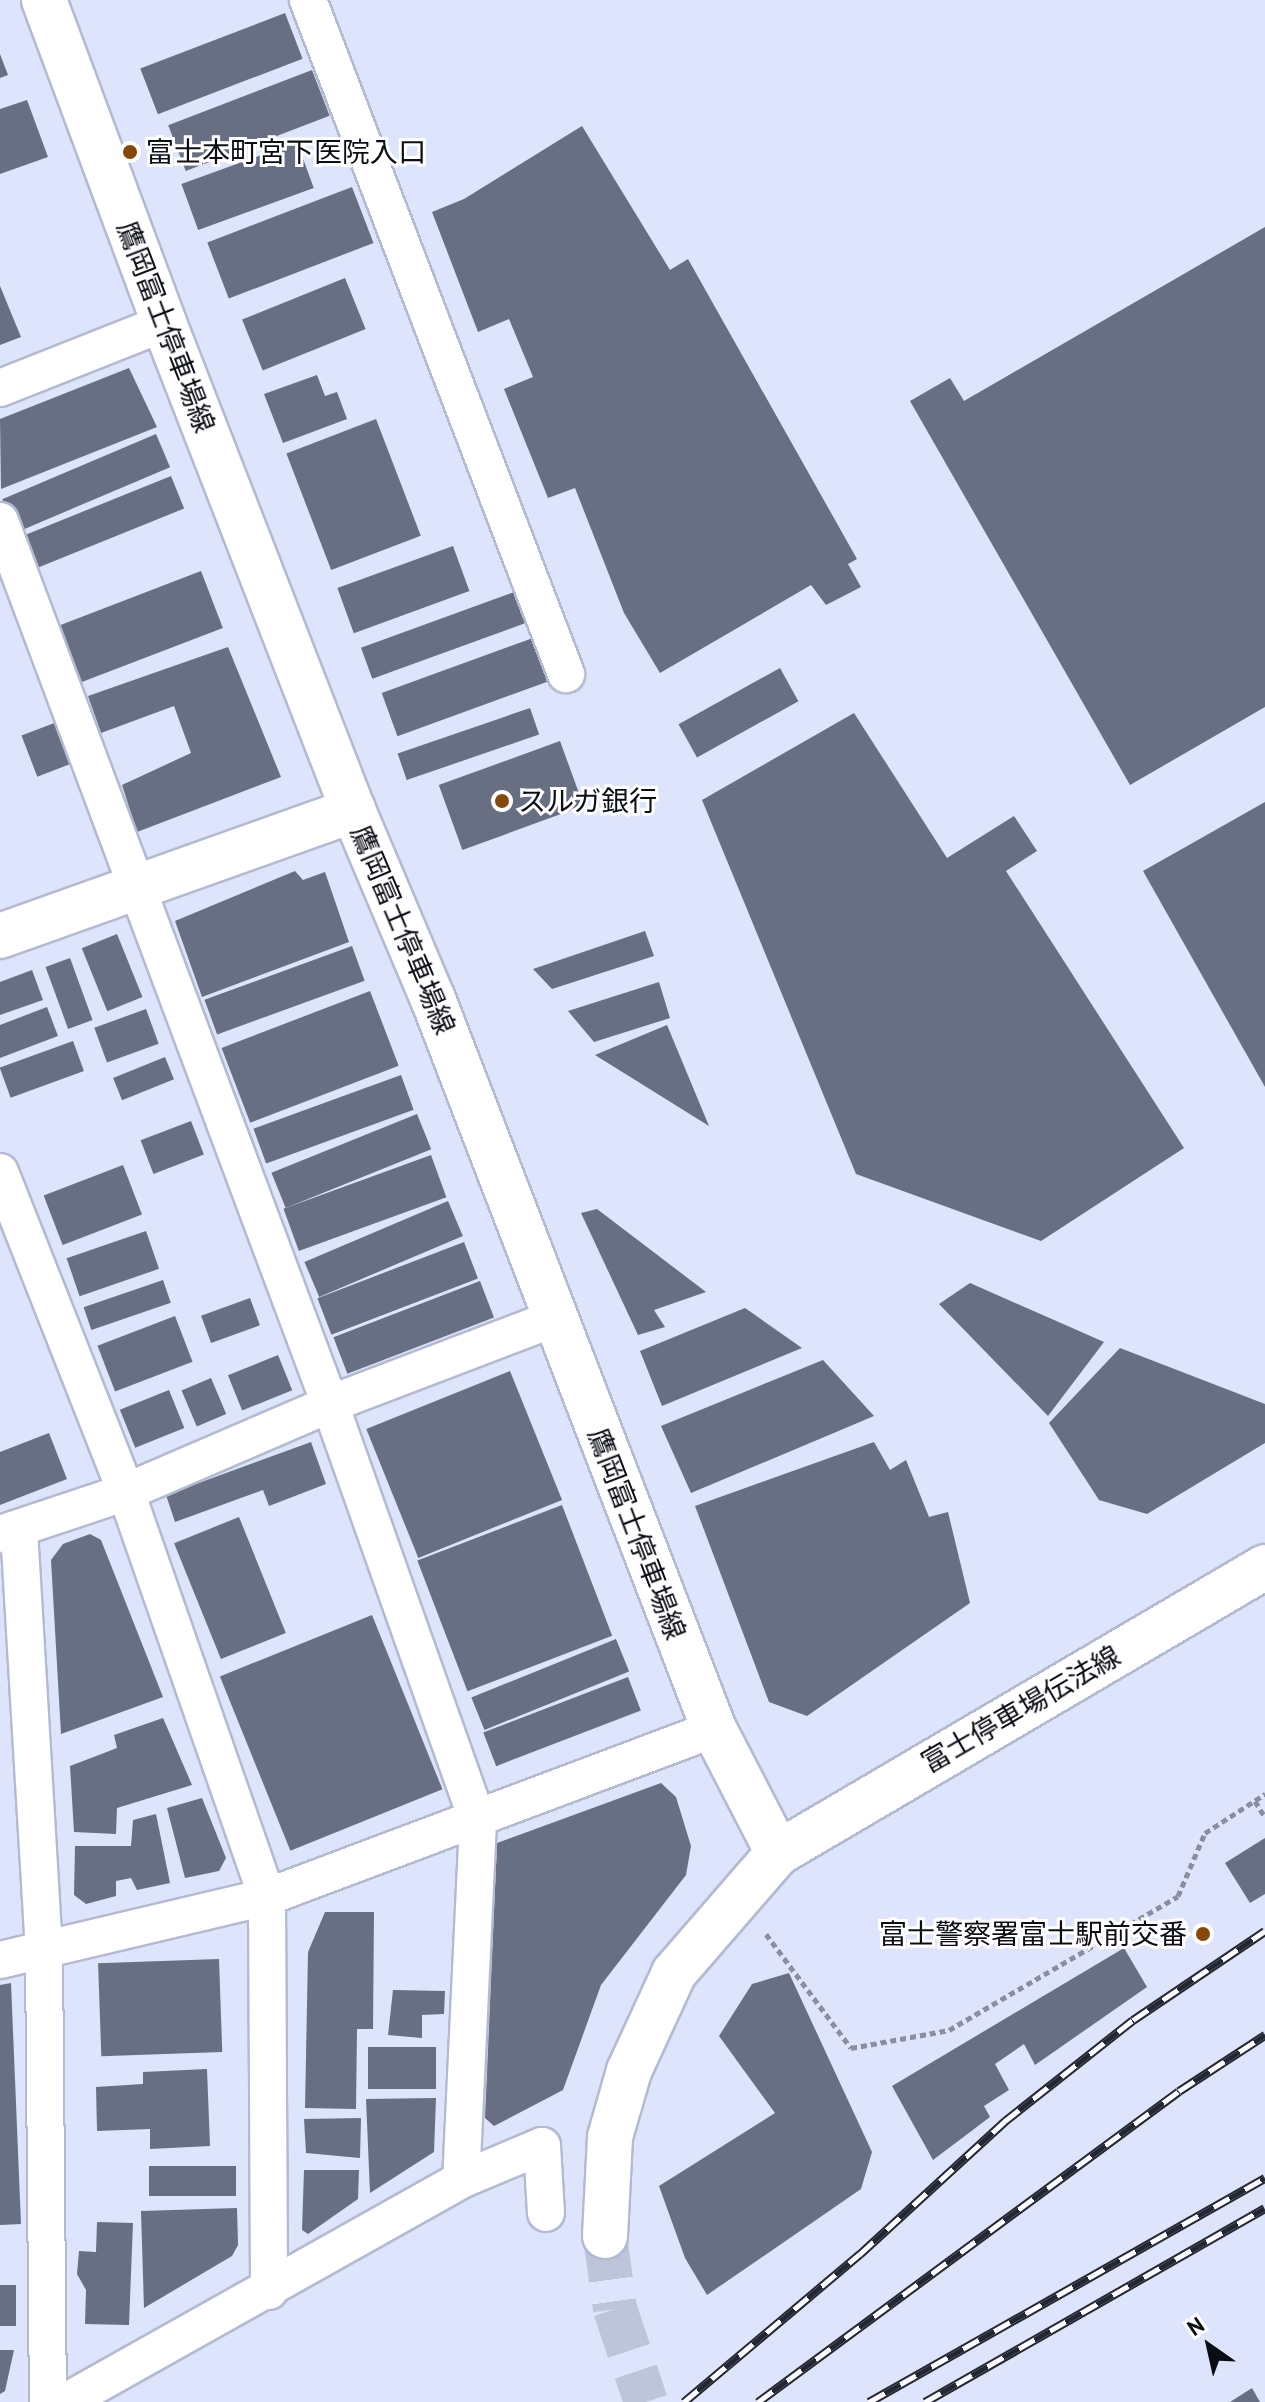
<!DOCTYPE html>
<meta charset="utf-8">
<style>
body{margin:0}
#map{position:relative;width:1265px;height:2402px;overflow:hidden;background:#dde4fc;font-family:"PT Sans","Noto Sans JP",sans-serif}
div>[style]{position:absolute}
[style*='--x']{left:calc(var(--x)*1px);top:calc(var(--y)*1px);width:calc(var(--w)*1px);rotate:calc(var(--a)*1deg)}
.building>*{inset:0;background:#686f83;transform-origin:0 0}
.secondary-tunnel>*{height:44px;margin-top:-22px;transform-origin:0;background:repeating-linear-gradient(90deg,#bec4d9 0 44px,transparent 0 66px)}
.path>*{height:5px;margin-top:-2.5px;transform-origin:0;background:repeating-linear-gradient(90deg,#8a8fa0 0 6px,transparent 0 10px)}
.roads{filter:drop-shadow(2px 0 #b3bad1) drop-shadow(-2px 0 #b3bad1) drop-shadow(0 2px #b3bad1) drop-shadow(0 -2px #b3bad1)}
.street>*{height:36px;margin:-18px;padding:0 18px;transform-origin:18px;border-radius:18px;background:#fff}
.secondary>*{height:44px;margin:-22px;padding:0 22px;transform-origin:22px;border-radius:22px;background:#fff}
.rail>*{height:9px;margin-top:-4.5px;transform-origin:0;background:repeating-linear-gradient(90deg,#fff 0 18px,#242731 0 36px);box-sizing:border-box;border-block:2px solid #242731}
.dots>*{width:22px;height:22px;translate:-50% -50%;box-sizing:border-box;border:4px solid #fff;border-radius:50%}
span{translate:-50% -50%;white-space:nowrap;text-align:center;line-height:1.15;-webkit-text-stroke:6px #fff;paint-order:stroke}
.poi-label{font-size:28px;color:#0b0d15}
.left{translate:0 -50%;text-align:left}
.right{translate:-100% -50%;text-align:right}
.street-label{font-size:28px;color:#0b0d15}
.north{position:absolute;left:1169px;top:2306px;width:80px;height:80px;-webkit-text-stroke:6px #fff;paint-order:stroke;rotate:326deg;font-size:22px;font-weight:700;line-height:32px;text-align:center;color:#0b0d15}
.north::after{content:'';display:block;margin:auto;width:28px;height:36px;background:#0b0d15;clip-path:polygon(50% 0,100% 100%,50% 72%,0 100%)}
</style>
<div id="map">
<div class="building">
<div style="left:285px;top:13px;width:49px;height:155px;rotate:69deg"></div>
<div style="clip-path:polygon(0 54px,8px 75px,0 78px)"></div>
<div style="left:312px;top:70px;width:49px;height:154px;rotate:69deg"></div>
<div style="clip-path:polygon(27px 100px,48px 157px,0 174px,0 109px)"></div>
<div style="clip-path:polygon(582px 126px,670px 270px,688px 259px,857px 559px,848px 564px,861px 587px,826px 605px,811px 585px,660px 673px,624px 613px,575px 488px,548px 498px,504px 389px,533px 377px,509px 319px,478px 332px,432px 212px,464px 199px)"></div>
<div style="left:297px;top:142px;width:49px;height:123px;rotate:70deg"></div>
<div style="left:352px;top:187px;width:60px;height:155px;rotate:69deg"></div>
<div style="clip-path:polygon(1265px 227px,1265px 707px,1130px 785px,910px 401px,950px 378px,964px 401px)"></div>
<div style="left:345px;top:278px;width:55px;height:111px;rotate:68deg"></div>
<div style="clip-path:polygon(0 286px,21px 337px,0 345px)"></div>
<div style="clip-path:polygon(129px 368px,157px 427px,1px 489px,0 419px)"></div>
<div style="clip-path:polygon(317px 375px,325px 396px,337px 392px,347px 419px,283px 443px,264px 394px)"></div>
<div style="left:376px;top:419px;width:125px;height:96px;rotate:69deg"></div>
<div style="left:156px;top:434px;width:36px;height:167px;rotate:67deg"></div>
<div style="left:171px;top:476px;width:35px;height:168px;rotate:68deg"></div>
<div style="left:453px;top:546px;width:48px;height:123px;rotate:70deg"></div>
<div style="left:201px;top:571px;width:61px;height:156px;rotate:69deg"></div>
<div style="left:517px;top:591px;width:33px;height:166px;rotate:70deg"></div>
<div style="left:533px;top:638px;width:46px;height:161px;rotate:70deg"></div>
<div style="clip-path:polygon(228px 647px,281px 777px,137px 832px,122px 785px,191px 753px,174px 706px,101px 733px,88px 696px)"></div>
<div style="left:780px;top:668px;width:38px;height:116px;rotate:61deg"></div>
<div style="left:530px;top:708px;width:28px;height:140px;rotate:71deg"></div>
<div style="clip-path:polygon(854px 713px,947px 858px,1014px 816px,1037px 851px,1006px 871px,1184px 1148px,1041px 1241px,856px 1174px,702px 800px)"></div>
<div style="left:57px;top:722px;width:44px;height:38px;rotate:69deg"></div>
<div style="left:560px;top:741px;width:69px;height:129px;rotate:70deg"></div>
<div style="clip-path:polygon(1265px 802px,1265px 1087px,1143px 871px)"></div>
<div style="clip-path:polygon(295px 871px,303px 880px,325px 872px,349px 942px,202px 997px,175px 921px)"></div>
<div style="clip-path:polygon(645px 931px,654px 956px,552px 989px,533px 969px)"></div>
<div style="left:117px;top:934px;width:68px;height:38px;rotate:68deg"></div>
<div style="left:352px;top:946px;width:37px;height:157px;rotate:70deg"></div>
<div style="left:70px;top:958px;width:66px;height:26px;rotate:70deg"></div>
<div style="clip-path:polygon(32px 970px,43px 1000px,0 1015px,0 982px)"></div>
<div style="clip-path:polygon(659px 982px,670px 1018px,594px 1042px,568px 1011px)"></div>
<div style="left:370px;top:991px;width:80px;height:159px;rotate:69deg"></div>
<div style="clip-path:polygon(47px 1007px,58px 1036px,0 1058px,0 1025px)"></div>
<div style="left:146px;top:1009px;width:37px;height:55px;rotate:70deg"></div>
<div style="clip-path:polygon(667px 1025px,709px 1126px,595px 1055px)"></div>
<div style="left:73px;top:1041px;width:32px;height:78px;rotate:70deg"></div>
<div style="left:165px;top:1057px;width:24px;height:56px;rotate:68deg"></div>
<div style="left:401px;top:1075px;width:37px;height:157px;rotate:70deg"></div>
<div style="left:417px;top:1114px;width:38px;height:157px;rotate:68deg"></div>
<div style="left:191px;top:1121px;width:36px;height:54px;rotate:69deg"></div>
<div style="left:431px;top:1155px;width:45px;height:157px;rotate:70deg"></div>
<div style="left:123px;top:1165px;width:53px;height:85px;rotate:69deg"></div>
<div style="left:448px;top:1201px;width:38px;height:156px;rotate:67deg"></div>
<div style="clip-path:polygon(597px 1209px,706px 1292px,654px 1310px,665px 1327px,638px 1335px,581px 1213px)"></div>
<div style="left:146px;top:1231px;width:40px;height:84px;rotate:71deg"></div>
<div style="left:464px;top:1242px;width:39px;height:157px;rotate:69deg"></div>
<div style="left:163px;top:1280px;width:24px;height:84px;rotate:71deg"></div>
<div style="left:480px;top:1281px;width:39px;height:157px;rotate:69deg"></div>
<div style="clip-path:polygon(970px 1283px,1104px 1342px,1048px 1416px,939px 1304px)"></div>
<div style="left:250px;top:1298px;width:29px;height:52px;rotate:70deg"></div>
<div style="clip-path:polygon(745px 1308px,802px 1348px,662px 1406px,640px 1351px)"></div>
<div style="left:175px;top:1316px;width:49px;height:83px;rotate:69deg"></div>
<div style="clip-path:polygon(1120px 1348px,1265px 1404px,1265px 1443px,1147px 1514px,1099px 1500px,1049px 1423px)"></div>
<div style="left:278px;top:1355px;width:38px;height:54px;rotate:68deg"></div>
<div style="clip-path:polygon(823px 1360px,874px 1416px,691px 1493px,661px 1426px)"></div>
<div style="left:510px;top:1371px;width:139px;height:155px;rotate:68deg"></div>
<div style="left:211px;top:1378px;width:39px;height:32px;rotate:67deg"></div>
<div style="left:169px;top:1390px;width:41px;height:53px;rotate:68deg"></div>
<div style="clip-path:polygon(49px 1433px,67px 1479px,0 1505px,0 1452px)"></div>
<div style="clip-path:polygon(311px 1442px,326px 1484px,269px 1506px,263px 1490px,175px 1522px,166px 1495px)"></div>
<div style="clip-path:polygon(874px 1442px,890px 1470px,906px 1460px,929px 1517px,948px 1512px,970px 1603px,807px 1716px,769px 1702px,695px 1506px)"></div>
<div style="left:562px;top:1505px;width:140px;height:155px;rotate:69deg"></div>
<div style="left:239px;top:1517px;width:125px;height:70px;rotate:68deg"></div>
<div style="clip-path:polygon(90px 1534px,101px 1540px,163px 1697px,61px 1734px,51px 1560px,63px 1544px)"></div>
<div style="left:372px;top:1615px;width:188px;height:164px;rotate:68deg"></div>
<div style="left:616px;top:1639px;width:35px;height:156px;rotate:68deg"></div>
<div style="left:628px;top:1677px;width:36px;height:155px;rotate:69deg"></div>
<div style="clip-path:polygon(163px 1718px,192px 1785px,117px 1808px,116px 1834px,74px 1832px,70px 1766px,117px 1748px,114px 1735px)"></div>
<div style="clip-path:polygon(661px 1783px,676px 1797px,691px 1846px,686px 1875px,601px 1985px,563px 2090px,494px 2126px,485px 2118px,497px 1843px)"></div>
<div style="clip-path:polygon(202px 1798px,226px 1858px,219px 1871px,185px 1878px,167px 1808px)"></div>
<div style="clip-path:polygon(156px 1814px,170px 1883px,137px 1890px,131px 1878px,116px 1881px,116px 1896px,86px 1904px,74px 1895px,75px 1846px,131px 1846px,133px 1820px)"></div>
<div style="clip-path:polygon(1265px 1838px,1265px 1894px,1250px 1903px,1225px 1863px)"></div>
<div style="clip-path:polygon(325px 1912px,374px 1912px,373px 2029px,357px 2029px,356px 2109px,305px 2108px,308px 1952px)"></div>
<div style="clip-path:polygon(1124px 1948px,1147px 1987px,1035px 2065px,1024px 2044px,995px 2064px,1009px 2090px,984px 2106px,990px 2117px,933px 2160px,892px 2086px)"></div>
<div style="left:219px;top:1959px;width:93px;height:121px;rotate:88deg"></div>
<div style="clip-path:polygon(789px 1973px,872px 2152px,861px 2189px,707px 2295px,685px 2258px,659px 2186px,775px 2113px,719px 2036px,752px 1984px)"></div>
<div style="clip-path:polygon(11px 1983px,21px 2224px,0 2225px,0 1985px)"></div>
<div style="clip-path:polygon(393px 1990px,445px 1991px,444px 2014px,422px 2015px,422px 2038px,388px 2035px)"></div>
<div style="left:368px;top:2047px;width:68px;height:42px"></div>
<div style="clip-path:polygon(207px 2069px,210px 2146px,150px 2149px,150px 2129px,97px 2131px,96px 2087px,143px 2084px,143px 2072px)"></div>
<div style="clip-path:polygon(436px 2098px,434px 2152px,370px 2193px,366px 2099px)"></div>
<div style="clip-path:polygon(361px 2118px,360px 2158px,306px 2153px,304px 2119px)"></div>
<div style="left:236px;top:2166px;width:30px;height:87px;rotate:90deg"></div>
<div style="clip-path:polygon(304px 2170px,359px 2170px,358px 2199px,308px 2234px,302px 2230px)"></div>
<div style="clip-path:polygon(237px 2208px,238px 2245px,232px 2256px,144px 2308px,141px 2211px)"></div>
<div style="clip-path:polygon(97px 2222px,133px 2223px,129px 2325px,85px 2324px,86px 2290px,77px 2274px,79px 2251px,96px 2252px)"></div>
<div style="left:0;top:2285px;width:16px;height:41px"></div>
<div style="clip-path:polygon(0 2350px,14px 2350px,5px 2391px,0 2394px)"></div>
<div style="clip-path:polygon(1252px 2388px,1260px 2402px,1230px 2402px)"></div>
</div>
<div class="secondary-tunnel">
<div style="--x:605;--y:2236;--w:74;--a:82.2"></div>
<div style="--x:615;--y:2309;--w:98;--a:71.6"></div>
</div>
<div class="path">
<div style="--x:1255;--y:1801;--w:19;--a:58"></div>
<div style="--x:766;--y:1934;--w:142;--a:53.3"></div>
<div style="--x:851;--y:2048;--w:100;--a:-10.4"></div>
<div style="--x:949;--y:2030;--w:265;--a:-30.3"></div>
<div style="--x:1178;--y:1896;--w:69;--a:-66.8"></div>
<div style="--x:1205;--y:1833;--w:72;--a:-33"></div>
</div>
<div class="roads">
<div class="street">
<div style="--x:308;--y:0;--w:722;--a:69.05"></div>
<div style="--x:0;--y:388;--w:176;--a:-21.6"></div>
<div style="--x:0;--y:521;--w:943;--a:69.51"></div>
<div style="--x:330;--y:1404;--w:443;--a:70.5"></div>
<div style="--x:478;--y:1822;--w:358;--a:92.7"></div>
<div style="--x:461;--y:2180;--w:454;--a:150.7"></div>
<div style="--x:0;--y:1172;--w:344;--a:68.5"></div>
<div style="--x:126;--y:1492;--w:429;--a:70.8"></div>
<div style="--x:267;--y:1897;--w:394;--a:89.7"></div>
<div style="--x:19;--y:1530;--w:423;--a:86.6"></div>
<div style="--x:44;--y:1952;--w:450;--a:89.5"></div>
<div style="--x:0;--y:1534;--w:133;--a:-18.4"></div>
<div style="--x:126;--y:1492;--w:222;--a:-23.3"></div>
<div style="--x:330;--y:1404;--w:239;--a:-20.9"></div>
<div style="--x:0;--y:1960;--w:274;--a:-13.3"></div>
<div style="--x:267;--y:1897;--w:478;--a:-20.6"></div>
<div style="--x:461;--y:2180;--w:88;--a:-22.8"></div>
<div style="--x:542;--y:2146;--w:67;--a:86.6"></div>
</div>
<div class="secondary">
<div style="--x:44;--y:0;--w:345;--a:69.6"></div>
<div style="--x:164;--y:323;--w:522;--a:68.79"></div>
<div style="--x:353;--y:810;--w:205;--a:67.1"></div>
<div style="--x:433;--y:999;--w:782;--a:68.95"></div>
<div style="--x:714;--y:1729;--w:140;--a:62.7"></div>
<div style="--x:0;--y:936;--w:375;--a:-19.6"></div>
<div style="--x:605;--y:2236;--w:99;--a:-87.1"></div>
<div style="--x:610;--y:2137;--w:69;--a:-73.9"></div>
<div style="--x:629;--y:2071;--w:108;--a:-65.3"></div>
<div style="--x:674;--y:1973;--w:159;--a:-49.1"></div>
<div style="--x:778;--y:1853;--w:565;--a:-30.42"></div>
</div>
</div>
<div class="rail">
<div style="--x:684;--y:2402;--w:230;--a:-40.1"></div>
<div style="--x:860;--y:2254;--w:197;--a:-42.5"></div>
<div style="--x:1005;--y:2121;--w:163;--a:-38.3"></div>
<div style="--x:1133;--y:2020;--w:159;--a:-34"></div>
<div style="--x:758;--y:2402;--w:523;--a:-36.45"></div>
<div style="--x:1179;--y:2091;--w:103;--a:-33.1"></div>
<div style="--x:869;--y:2402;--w:455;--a:-29.5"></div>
<div style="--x:925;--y:2402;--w:391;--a:-29.7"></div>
</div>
<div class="dots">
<div style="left:130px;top:152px;background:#86470b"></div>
<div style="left:502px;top:801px;background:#86470b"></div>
<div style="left:1203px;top:1934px;background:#86470b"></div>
</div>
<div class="poi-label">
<span class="left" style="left:146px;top:152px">富士本町宮下医院入口</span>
<span class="left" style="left:518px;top:801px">スルガ銀行</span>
<span class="right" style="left:1187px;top:1934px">富士警察署富士駅前交番</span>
</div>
<div class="street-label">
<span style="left:166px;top:327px;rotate:69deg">鷹岡富士停車場線</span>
<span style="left:403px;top:930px;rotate:67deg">鷹岡富士停車場線</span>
<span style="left:637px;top:1534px;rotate:69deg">鷹岡富士停車場線</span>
<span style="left:1021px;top:1709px;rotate:-30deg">富士停車場伝法線</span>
</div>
<div class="north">N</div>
</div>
